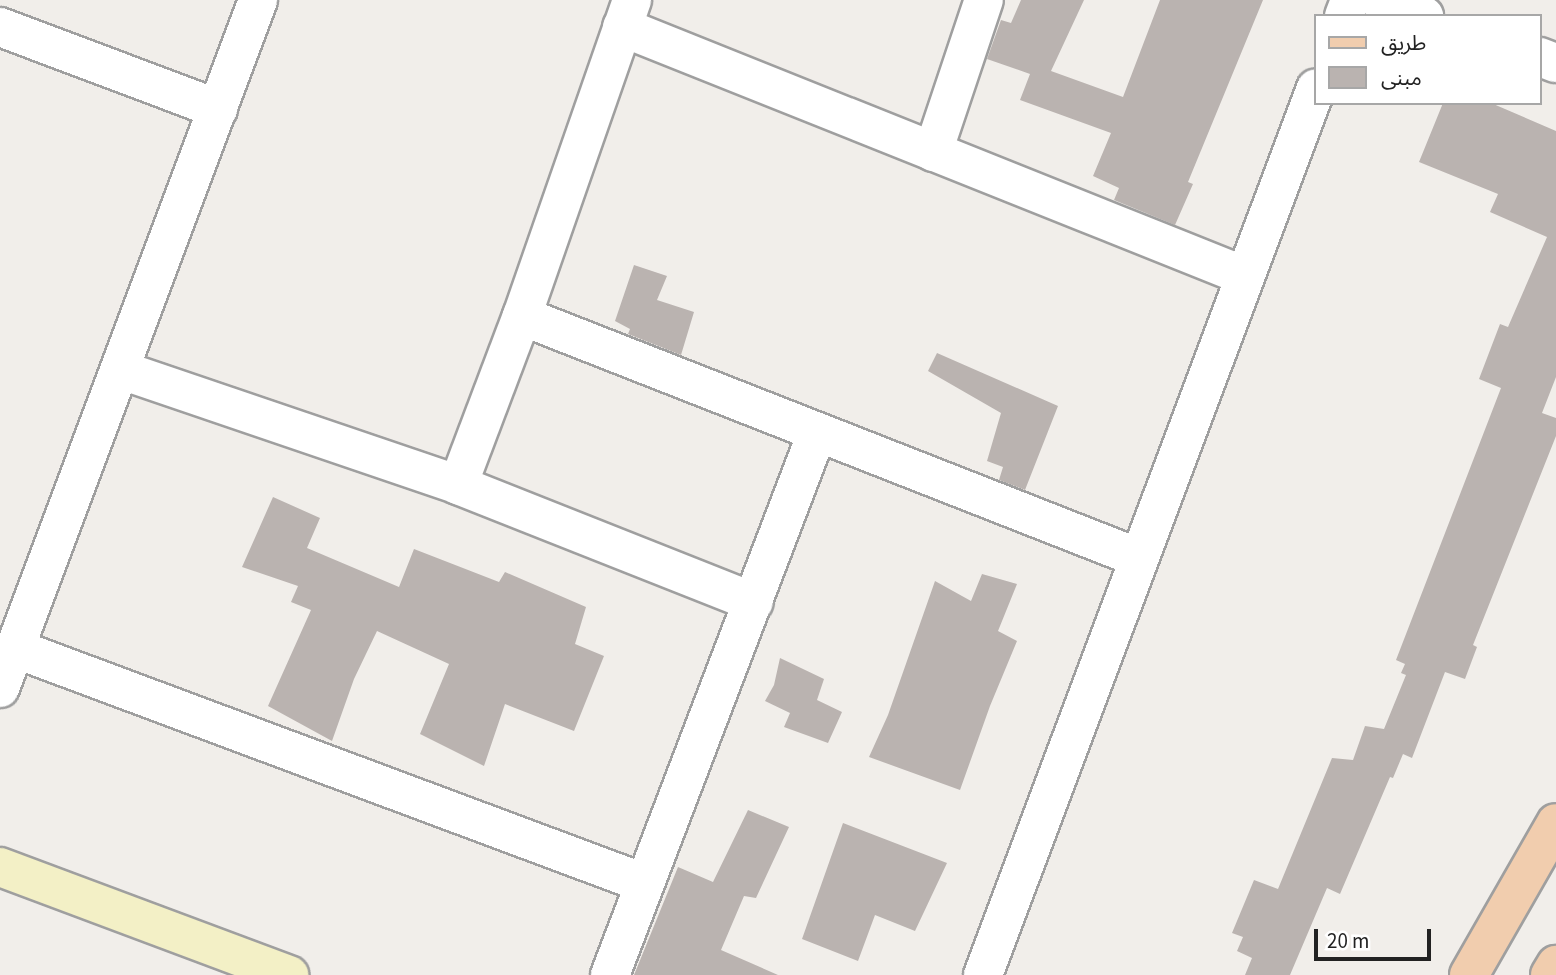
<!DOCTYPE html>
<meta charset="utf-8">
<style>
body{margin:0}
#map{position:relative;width:1556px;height:975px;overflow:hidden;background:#f1eeea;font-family:"Source Sans 3","Noto Sans Arabic",sans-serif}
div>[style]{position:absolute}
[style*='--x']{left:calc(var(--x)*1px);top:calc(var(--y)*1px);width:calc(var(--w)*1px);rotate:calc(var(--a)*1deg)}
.building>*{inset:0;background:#bab3b0}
.roads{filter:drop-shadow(2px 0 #9f9f9f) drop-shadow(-2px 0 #9f9f9f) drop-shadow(0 2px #9f9f9f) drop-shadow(0 -2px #9f9f9f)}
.minor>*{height:38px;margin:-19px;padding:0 19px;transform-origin:19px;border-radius:19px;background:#fff}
.secondary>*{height:38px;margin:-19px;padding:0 19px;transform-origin:19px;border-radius:19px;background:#f3f0c6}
.primary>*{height:38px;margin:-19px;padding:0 19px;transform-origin:19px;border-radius:19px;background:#f1cdae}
span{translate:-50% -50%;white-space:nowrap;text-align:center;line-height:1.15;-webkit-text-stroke:6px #fff;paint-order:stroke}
.legend{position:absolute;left:1314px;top:14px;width:228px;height:91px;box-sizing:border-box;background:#fff;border:2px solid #a7a7a7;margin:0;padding:9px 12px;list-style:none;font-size:21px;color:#222}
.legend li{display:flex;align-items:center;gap:14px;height:35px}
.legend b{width:35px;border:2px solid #a7a7a7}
.scale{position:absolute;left:1314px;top:929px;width:117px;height:32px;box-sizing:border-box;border:4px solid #222;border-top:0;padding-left:9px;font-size:21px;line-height:24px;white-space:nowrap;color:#222;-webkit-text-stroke:5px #fff;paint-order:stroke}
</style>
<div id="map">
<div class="building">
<div style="clip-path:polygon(1021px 0,1084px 0,1051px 71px,1123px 97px,1160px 0,1263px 0,1188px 182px,1193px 184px,1175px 225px,1114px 200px,1119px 188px,1093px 176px,1111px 133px,1020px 100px,1030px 74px,987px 59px,1001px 20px,1011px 23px)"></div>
<div style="clip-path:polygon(1443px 103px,1491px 103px,1556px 131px,1556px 377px,1542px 413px,1556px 418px,1556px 436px,1473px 645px,1477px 647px,1465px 679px,1445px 672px,1412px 758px,1403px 754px,1393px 778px,1390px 777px,1340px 894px,1327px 888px,1290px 975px,1245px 975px,1252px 958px,1237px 951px,1243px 937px,1232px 933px,1254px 880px,1278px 889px,1332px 758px,1353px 760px,1365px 726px,1384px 729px,1406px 675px,1401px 673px,1405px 664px,1396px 660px,1501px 388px,1479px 379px,1500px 324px,1508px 327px,1547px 237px,1490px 212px,1498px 194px,1419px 162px)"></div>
<div style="clip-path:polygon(634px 265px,667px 276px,657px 300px,694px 312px,681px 355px,628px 334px,630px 329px,615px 321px)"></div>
<div style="clip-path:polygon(937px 353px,1058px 406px,1025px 490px,999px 480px,1003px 467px,987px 461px,1001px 413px,928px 371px)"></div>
<div style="clip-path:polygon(273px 497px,320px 518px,307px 548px,399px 587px,414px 549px,499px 582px,505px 572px,586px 607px,575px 644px,604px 656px,574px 731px,505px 704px,484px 766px,420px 734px,449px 664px,377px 631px,354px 679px,332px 741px,268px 706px,311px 610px,291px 602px,298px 586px,242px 567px)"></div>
<div style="clip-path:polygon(982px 574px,1017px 584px,998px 631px,1017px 641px,990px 706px,960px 790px,869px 757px,888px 715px,935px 581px,971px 601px)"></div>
<div style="clip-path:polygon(780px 658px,824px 679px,817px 700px,842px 712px,828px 743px,784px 727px,790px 713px,765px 701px,774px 685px)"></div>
<div style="clip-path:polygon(748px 810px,789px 827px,756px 898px,744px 896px,721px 950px,778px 975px,634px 975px,678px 867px,713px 882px)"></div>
<div style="clip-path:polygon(843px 823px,947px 863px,915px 931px,875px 915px,858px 961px,802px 939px)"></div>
</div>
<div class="roads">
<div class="minor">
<div style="--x:1379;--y:0;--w:48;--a:19.6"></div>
<div style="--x:1344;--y:16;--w:17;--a:-69"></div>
<div style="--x:0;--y:27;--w:233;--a:20.6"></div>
<div style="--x:622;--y:27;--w:671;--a:21.79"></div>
<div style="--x:1540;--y:57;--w:17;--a:21"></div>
<div style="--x:933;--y:152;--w:160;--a:-71.5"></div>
<div style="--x:522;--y:316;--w:663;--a:21.42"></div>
<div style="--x:121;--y:370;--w:356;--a:18.8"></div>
<div style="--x:458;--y:485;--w:318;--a:21.6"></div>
<div style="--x:458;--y:485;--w:181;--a:-69.3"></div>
<div style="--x:522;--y:316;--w:335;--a:-70.8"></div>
<div style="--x:14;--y:648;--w:672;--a:20.46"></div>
<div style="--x:0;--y:688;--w:735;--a:-69.44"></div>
<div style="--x:610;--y:975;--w:580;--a:-69.1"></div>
<div style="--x:983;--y:975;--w:947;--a:-69.42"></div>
</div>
<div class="secondary">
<div style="--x:0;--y:867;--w:309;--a:20.5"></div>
</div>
<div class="primary">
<div style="--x:1469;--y:975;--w:175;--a:-60.2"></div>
<div style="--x:1550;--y:975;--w:12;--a:-59"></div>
</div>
</div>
<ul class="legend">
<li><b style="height:9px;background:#f1cdae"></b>طريق</li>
<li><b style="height:19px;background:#bab3b0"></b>مبنى</li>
</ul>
<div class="scale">20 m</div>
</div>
